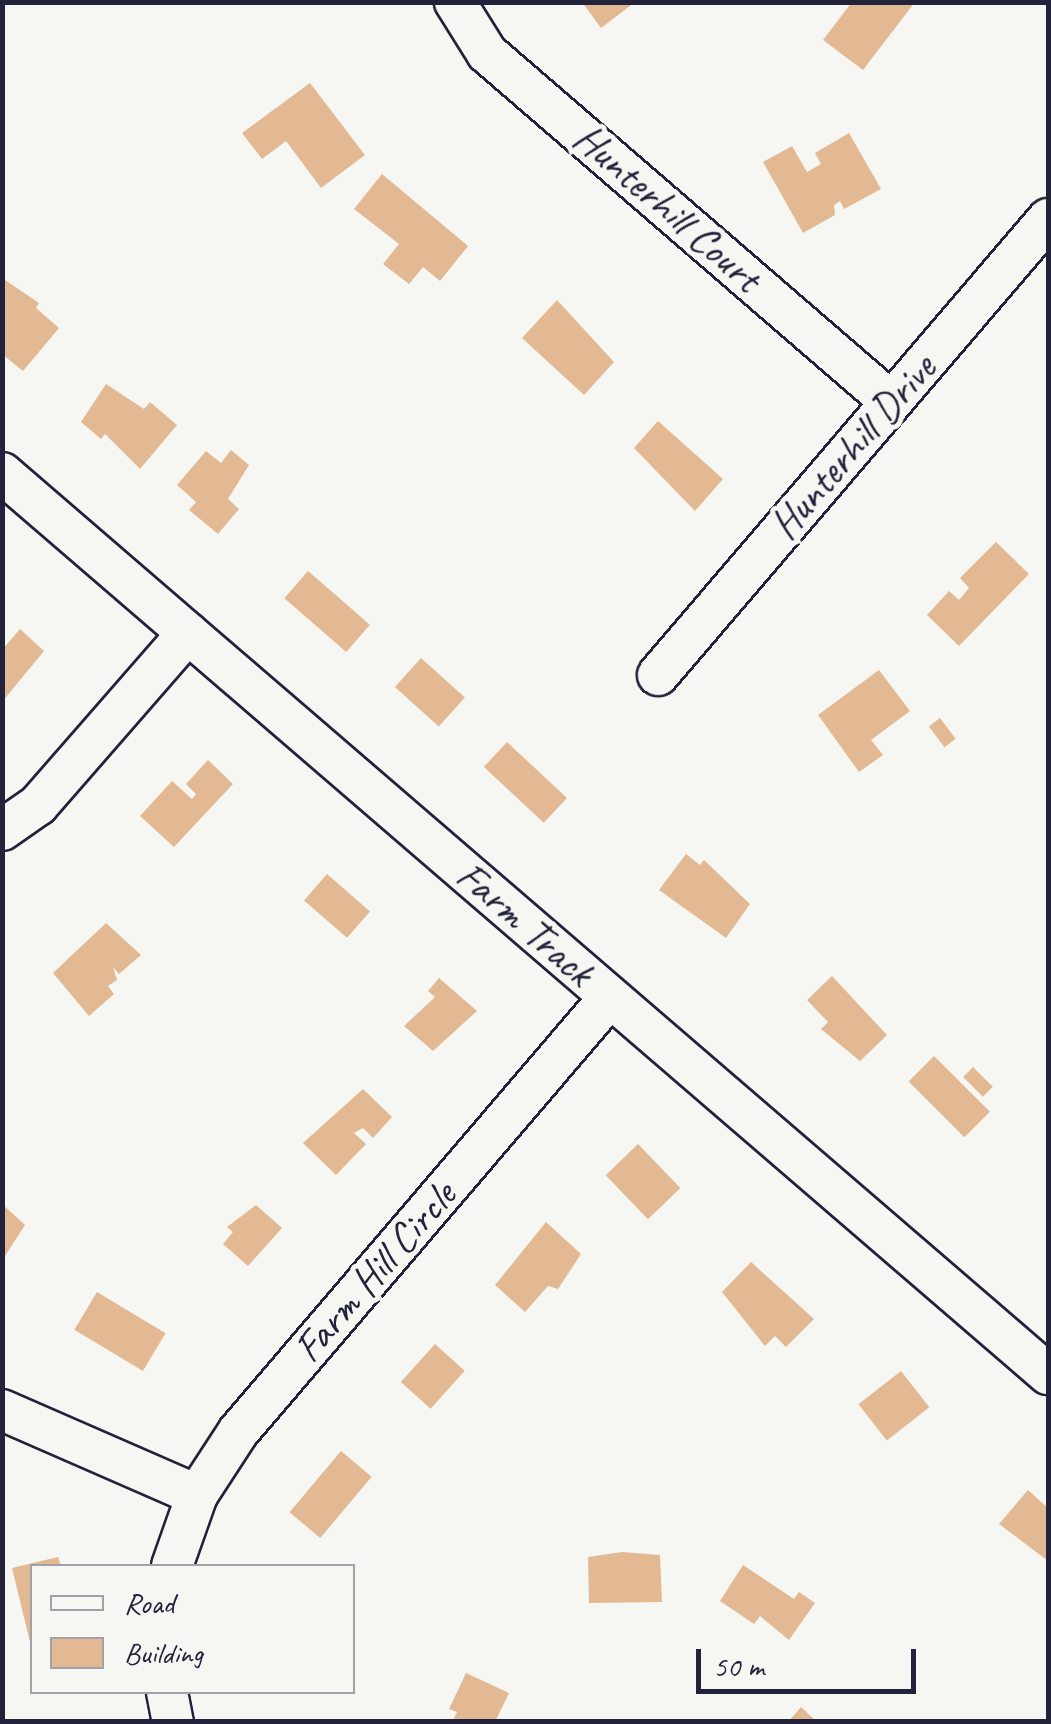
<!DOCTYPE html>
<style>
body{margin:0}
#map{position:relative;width:1051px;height:1724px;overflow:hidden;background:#f6f6f2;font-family:Caveat,sans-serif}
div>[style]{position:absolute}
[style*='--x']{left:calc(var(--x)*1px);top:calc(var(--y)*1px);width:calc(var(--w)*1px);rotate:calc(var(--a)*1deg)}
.building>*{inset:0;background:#e3b993;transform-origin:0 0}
.roads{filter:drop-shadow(2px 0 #22223b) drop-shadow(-2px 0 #22223b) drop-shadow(0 2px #22223b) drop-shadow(0 -2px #22223b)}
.minor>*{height:40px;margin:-20px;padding:0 20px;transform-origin:20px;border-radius:20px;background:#f6f6f2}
span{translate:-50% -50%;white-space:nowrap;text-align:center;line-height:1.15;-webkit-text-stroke:10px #f6f6f2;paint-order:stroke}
.street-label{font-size:42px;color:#22223b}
.frame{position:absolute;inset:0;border:5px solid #22223b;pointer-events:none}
.legend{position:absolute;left:30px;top:1564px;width:325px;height:130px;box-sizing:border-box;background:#f6f6f2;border:2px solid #a1a1a9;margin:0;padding:12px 18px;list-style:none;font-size:30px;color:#22223b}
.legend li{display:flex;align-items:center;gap:20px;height:50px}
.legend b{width:50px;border:2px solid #a1a1a9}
.scale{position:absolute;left:696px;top:1649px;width:220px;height:45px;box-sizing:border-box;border:5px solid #22223b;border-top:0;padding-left:12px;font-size:30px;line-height:35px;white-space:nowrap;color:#22223b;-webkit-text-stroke:8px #f6f6f2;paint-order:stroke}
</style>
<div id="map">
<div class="building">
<div style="clip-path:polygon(582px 2px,635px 2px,601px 28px)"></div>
<div style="clip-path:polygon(852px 2px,915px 2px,863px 70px,823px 40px)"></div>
<div style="clip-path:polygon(310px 83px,365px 155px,321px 188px,286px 141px,262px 159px,242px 133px)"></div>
<div style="clip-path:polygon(849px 133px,881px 189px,844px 209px,840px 201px,834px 205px,835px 215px,803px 233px,763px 162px,792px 146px,807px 172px,821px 164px,815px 153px)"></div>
<div style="clip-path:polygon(382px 174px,468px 246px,440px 281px,423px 267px,409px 284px,383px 264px,399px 244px,354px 209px)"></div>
<div style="clip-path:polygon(2px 278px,39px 303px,36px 308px,59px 328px,23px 371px,2px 354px)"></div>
<div style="clip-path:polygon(557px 300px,614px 362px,584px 395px,522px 338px)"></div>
<div style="clip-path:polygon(106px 384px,144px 409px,150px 402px,177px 425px,140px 469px,105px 434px,101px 439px,81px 422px)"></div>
<div style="clip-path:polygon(658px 421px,723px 479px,695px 511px,634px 448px)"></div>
<div style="clip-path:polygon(231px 450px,249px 465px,228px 499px,239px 509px,218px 534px,189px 510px,196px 502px,177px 485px,206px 451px,221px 463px)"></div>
<div style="clip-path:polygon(996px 542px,1029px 574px,959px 646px,927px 615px,949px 591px,959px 600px,969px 588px,960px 578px)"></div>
<div style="left:308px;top:571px;width:82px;height:36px;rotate:41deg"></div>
<div style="clip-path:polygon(20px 629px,44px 651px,2px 702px,2px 650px)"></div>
<div style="left:421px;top:658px;width:59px;height:39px;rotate:42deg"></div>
<div style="clip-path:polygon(879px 670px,910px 711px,871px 740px,883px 755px,859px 772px,818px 715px)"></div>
<div style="left:940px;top:718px;width:26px;height:14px;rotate:53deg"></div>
<div style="left:507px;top:742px;width:82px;height:34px;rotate:43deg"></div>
<div style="clip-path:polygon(208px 760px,233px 784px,174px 847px,140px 816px,172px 781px,192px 799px,196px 794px,186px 784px)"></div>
<div style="clip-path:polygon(686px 854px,700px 865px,704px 860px,750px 904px,726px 938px,659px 890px)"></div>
<div style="left:327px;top:874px;width:57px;height:35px;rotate:41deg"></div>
<div style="clip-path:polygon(106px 923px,141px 955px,119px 974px,113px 967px,117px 980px,108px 986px,114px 994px,89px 1016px,53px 973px)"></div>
<div style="clip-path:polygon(832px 976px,887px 1035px,860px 1061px,821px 1029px,828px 1022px,807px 1000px)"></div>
<div style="clip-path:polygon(439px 978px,477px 1011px,433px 1051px,404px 1026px,435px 997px,428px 991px)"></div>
<div style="left:934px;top:1056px;width:79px;height:36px;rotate:45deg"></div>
<div style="left:973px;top:1067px;width:28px;height:14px;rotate:45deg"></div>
<div style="clip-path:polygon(363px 1089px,392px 1117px,373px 1138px,363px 1128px,354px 1133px,366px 1144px,336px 1175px,303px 1143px)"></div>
<div style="left:638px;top:1144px;width:61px;height:45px;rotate:46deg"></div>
<div style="clip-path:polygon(2px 1204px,25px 1225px,5px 1256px,2px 1255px)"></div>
<div style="clip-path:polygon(256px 1205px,282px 1228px,248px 1266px,223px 1244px,233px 1232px,227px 1227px)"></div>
<div style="clip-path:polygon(546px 1222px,581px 1254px,558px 1289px,548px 1286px,525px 1312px,495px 1285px)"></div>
<div style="clip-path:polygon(751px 1262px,814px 1319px,786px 1347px,775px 1336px,765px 1346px,722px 1292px)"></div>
<div style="left:97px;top:1292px;width:80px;height:44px;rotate:31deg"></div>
<div style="left:435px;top:1344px;width:40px;height:51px;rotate:42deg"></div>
<div style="left:901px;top:1371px;width:46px;height:54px;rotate:52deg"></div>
<div style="left:341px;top:1451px;width:40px;height:80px;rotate:40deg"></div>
<div style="clip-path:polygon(1028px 1490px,1048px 1508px,1048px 1561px,999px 1524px)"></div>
<div style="clip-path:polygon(622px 1552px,660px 1555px,662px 1602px,589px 1603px,588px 1557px)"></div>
<div style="clip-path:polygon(58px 1557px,61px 1566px,32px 1566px,31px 1646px,12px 1568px)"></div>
<div style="clip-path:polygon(743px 1565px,794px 1599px,799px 1592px,815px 1603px,789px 1640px,760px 1616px,754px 1624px,720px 1601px)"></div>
<div style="clip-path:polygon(466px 1673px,509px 1693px,495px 1722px,452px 1722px,457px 1712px,449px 1709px)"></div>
<div style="clip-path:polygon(801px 1707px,817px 1722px,788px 1722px)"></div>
</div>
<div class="roads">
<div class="minor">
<div style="--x:455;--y:2;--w:60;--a:57.9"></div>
<div style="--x:487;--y:53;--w:534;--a:40.82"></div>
<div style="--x:2;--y:473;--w:1381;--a:40.74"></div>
<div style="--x:658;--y:675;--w:600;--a:-49.46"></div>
<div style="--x:2;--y:830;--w:44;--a:-34.8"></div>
<div style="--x:38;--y:805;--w:228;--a:-48.9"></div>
<div style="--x:2;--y:1410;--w:213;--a:23.6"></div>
<div style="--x:172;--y:1566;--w:75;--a:-70.6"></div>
<div style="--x:197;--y:1495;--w:75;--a:-56.9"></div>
<div style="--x:238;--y:1432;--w:572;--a:-49.46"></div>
<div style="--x:167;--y:1692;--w:31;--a:79"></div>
</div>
</div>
<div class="street-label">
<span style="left:667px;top:208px;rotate:41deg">Hunterhill Court</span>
<span style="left:853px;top:447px;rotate:-49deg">Hunterhill Drive</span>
<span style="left:525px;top:924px;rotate:41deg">Farm Track</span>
<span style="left:375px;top:1272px;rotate:-49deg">Farm Hill Circle</span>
</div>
<div class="frame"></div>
<ul class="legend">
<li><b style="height:12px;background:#f6f6f2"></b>Road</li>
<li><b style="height:28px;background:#e3b993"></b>Building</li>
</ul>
<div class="scale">50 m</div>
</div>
